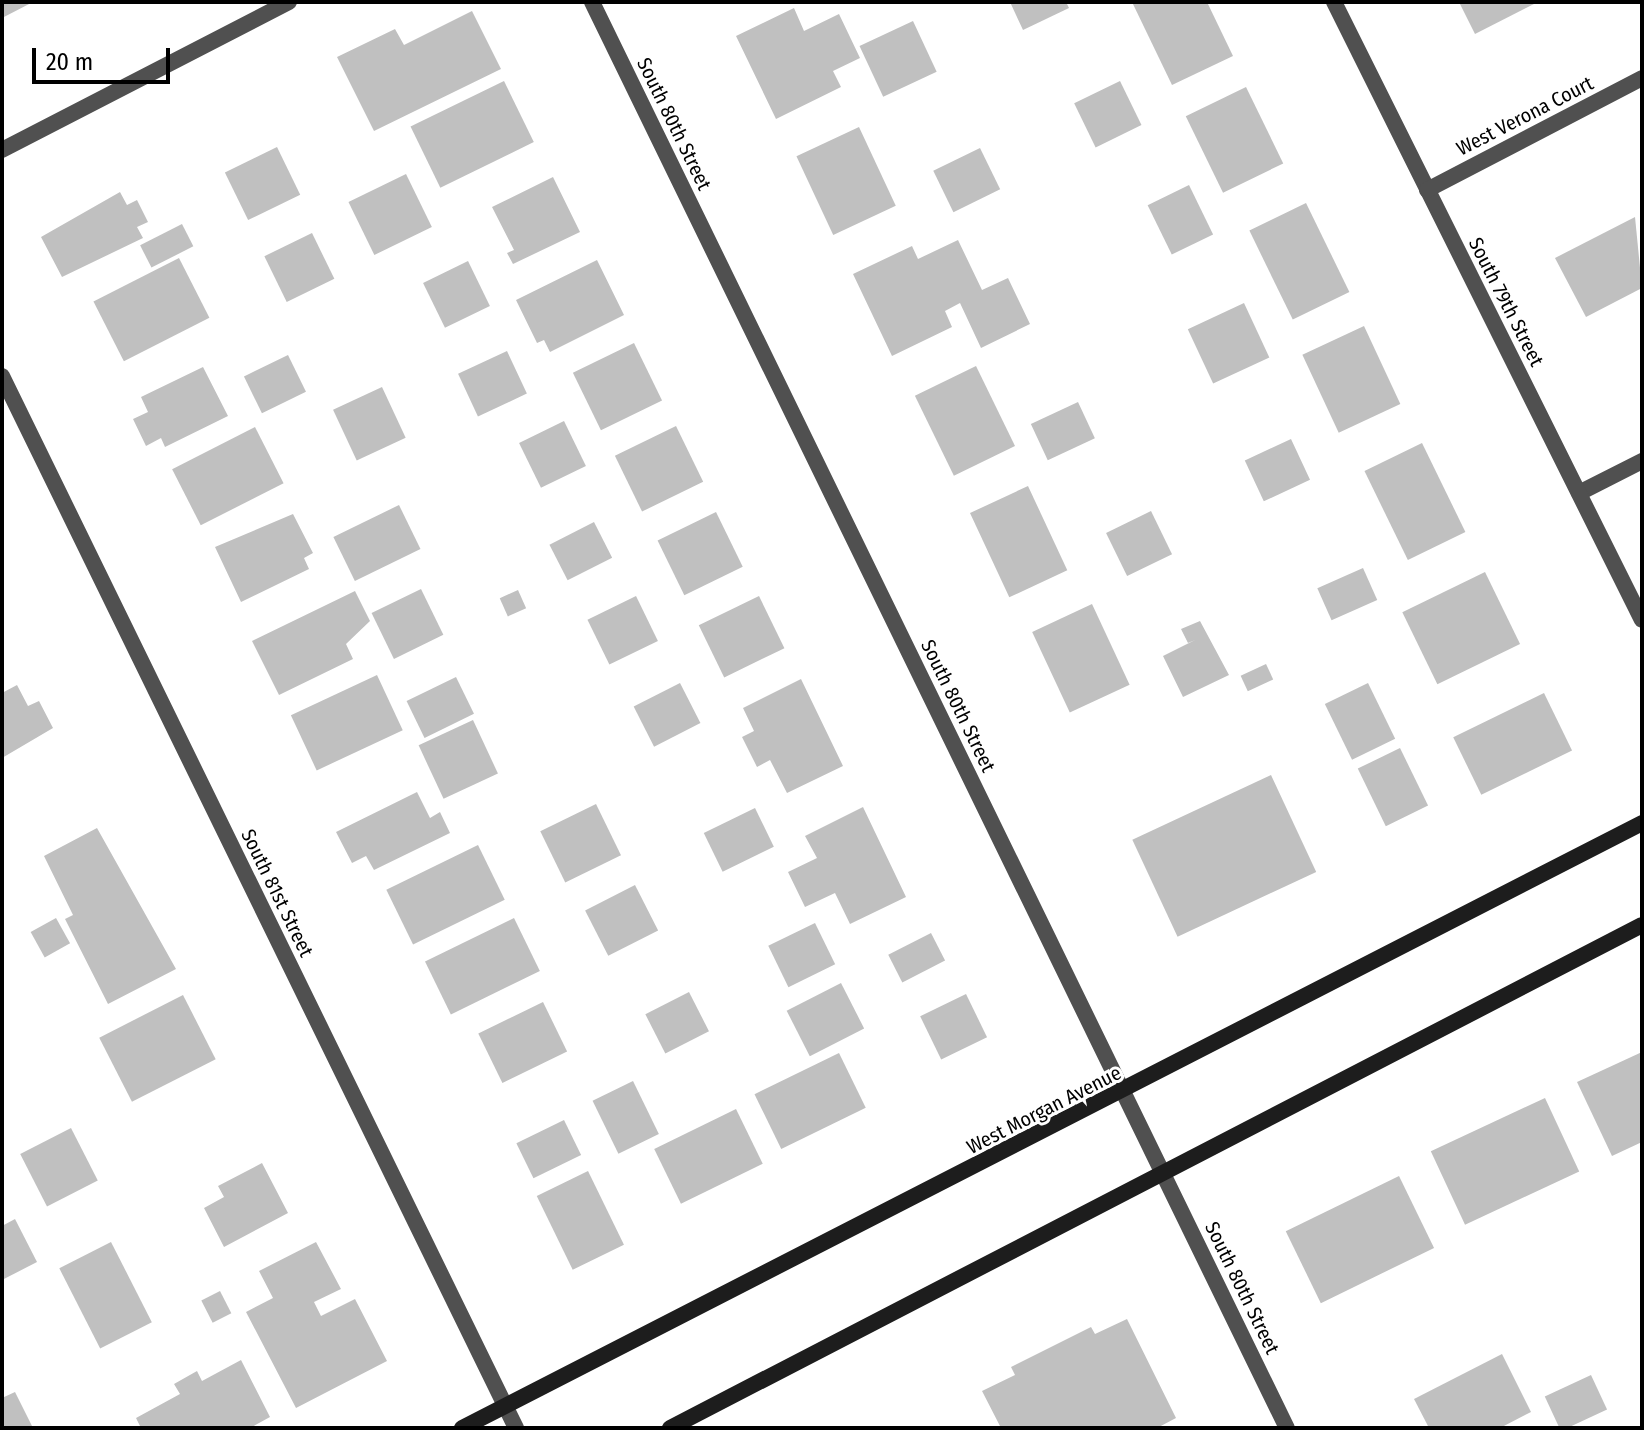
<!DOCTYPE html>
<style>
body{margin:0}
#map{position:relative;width:1644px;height:1430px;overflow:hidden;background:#fff;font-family:"Fira Sans Condensed",sans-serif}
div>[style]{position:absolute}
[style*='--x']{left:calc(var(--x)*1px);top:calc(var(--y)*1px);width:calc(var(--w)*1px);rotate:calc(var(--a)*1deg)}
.building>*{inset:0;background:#c0c0c0;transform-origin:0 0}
.lane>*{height:16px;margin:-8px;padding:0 8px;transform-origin:8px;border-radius:8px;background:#505050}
.street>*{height:16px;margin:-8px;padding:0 8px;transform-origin:8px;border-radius:8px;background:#505050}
.secondary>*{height:16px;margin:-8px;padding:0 8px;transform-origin:8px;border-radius:8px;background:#1d1d1d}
span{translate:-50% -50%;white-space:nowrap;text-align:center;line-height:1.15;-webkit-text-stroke:6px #fff;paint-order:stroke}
.street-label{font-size:20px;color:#000}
.frame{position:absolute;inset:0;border:4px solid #000;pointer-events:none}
.scale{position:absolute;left:32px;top:48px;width:138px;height:36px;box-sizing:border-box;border:4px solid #000;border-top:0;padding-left:10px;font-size:24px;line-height:28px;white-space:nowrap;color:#000;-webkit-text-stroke:6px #fff;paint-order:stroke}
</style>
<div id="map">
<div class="building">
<div style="clip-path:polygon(2px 2px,33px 2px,2px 18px)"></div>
<div style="clip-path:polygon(1010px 2px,1066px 2px,1069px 8px,1023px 30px)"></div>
<div style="clip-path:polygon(1132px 2px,1207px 2px,1233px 56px,1172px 85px)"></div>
<div style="clip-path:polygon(1459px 2px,1538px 2px,1475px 34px)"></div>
<div style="clip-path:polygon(794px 8px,804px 31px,839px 14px,860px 58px,833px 71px,841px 87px,776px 119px,736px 36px)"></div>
<div style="clip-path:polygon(472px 11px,501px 69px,374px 131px,337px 57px,395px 29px,404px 45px)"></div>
<div style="left:913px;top:21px;width:56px;height:59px;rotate:65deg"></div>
<div style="left:504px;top:81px;width:68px;height:104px;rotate:64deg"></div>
<div style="left:1120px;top:81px;width:49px;height:51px;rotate:64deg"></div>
<div style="left:1246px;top:87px;width:85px;height:67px;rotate:64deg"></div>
<div style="left:859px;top:127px;width:87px;height:69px;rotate:65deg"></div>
<div style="left:277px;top:147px;width:53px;height:58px;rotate:64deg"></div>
<div style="left:980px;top:148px;width:46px;height:52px;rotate:64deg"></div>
<div style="left:406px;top:174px;width:59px;height:64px;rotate:64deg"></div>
<div style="clip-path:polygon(553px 177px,580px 232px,513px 264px,507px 253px,514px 250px,492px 207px)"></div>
<div style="left:1189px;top:185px;width:55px;height:46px;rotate:64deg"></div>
<div style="clip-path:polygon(120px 192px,127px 205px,137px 200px,148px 222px,137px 227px,143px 238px,62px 277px,41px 237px)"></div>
<div style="left:1306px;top:203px;width:99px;height:63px;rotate:64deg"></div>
<div style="clip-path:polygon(1635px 217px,1642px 288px,1586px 317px,1555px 258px)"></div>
<div style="left:182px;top:224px;width:25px;height:47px;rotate:63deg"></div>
<div style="left:312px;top:233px;width:51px;height:53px;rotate:64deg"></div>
<div style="clip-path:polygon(958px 240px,982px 290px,1008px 278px,1030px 324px,981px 348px,960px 303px,945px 311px,952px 327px,892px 356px,853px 274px,912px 246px,918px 259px)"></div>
<div style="left:179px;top:258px;width:67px;height:96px;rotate:63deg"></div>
<div style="clip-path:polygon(597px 260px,624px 315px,550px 352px,544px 340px,537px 343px,516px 300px)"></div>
<div style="left:468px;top:261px;width:50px;height:50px;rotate:64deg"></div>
<div style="left:1244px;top:303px;width:60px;height:62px;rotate:65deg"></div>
<div style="left:1364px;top:326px;width:86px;height:68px;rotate:65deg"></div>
<div style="left:634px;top:343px;width:64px;height:68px;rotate:64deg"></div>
<div style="left:507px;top:351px;width:47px;height:54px;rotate:65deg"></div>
<div style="left:288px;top:355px;width:41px;height:49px;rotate:64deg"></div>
<div style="left:976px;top:366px;width:89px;height:68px;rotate:64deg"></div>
<div style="clip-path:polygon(203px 367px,228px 416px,165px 447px,161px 438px,146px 446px,133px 419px,148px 412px,141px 397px)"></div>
<div style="left:382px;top:387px;width:56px;height:54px;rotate:65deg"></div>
<div style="left:1078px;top:402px;width:40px;height:52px;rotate:65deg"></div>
<div style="left:564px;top:421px;width:50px;height:50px;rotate:64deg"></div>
<div style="left:676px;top:426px;width:62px;height:68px;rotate:64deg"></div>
<div style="left:255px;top:427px;width:63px;height:93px;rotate:63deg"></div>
<div style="left:1291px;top:439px;width:45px;height:51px;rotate:65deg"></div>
<div style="left:1422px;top:443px;width:99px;height:64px;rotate:64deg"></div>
<div style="left:1028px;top:486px;width:93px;height:64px;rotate:65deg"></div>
<div style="left:399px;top:505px;width:49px;height:73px;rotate:64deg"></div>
<div style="left:1151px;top:511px;width:48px;height:50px;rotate:64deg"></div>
<div style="left:716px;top:512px;width:61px;height:65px;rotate:64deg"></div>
<div style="clip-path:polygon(293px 514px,313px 553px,304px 558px,309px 569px,241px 602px,215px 547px)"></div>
<div style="left:594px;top:522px;width:40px;height:50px;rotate:63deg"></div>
<div style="left:1363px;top:568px;width:35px;height:50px;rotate:66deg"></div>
<div style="left:1485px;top:572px;width:80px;height:92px;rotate:64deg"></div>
<div style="left:421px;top:589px;width:51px;height:55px;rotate:64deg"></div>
<div style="left:518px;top:590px;width:20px;height:20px;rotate:66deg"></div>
<div style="clip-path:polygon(355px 591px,370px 621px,346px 644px,353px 659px,279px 695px,252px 641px)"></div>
<div style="left:636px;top:596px;width:50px;height:54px;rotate:64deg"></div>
<div style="left:759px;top:596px;width:58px;height:67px;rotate:64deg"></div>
<div style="left:1092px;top:604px;width:89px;height:66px;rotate:65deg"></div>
<div style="clip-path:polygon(1200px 621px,1229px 675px,1183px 697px,1163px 656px,1195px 640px,1188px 643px,1181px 629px)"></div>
<div style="left:1266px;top:664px;width:17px;height:28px;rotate:65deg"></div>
<div style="left:377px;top:675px;width:61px;height:95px;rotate:65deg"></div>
<div style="left:456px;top:677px;width:41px;height:55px;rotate:64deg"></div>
<div style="clip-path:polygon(801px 679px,843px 766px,787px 793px,770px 760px,757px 767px,742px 737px,754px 731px,743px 708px)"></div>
<div style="left:680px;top:683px;width:45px;height:52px;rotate:63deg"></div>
<div style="left:1368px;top:683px;width:62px;height:48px;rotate:64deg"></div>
<div style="clip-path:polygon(17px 685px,28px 706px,39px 701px,53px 728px,2px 758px,2px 693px)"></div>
<div style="left:1544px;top:693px;width:64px;height:101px;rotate:64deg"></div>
<div style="left:473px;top:720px;width:59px;height:60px;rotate:65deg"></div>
<div style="left:1400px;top:748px;width:64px;height:47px;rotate:64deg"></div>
<div style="left:1271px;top:775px;width:107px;height:153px;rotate:65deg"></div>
<div style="clip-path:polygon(417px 792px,430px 818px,440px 812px,450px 833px,374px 870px,366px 856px,352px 863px,336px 832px)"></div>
<div style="left:596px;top:804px;width:57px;height:62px;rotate:64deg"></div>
<div style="clip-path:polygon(863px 807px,906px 897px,850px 924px,835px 893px,805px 907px,788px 872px,817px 858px,805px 836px)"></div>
<div style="left:755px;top:808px;width:43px;height:57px;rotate:64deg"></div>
<div style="clip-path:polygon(97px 828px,176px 969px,108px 1004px,65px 919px,73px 915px,44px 856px)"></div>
<div style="left:478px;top:845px;width:61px;height:102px;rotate:64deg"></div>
<div style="left:635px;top:885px;width:51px;height:56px;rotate:63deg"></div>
<div style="left:56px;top:918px;width:29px;height:29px;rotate:61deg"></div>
<div style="left:514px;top:918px;width:59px;height:99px;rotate:64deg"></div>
<div style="left:815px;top:923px;width:46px;height:52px;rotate:64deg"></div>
<div style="left:931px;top:933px;width:31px;height:48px;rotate:63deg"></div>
<div style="left:841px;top:983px;width:51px;height:61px;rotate:63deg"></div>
<div style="left:689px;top:992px;width:44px;height:49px;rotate:63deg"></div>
<div style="left:966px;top:994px;width:48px;height:51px;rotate:64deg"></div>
<div style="left:183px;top:995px;width:72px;height:94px;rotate:63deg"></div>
<div style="left:543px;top:1002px;width:55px;height:72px;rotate:64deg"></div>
<div style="clip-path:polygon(1642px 1052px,1642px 1142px,1612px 1156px,1577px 1082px)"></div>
<div style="left:839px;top:1053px;width:61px;height:94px;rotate:64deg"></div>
<div style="left:633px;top:1081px;width:59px;height:45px;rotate:64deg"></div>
<div style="left:1545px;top:1098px;width:81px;height:126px;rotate:65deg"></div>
<div style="left:736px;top:1109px;width:61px;height:91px;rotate:64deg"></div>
<div style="left:564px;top:1120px;width:39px;height:53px;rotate:64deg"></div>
<div style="left:71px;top:1128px;width:59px;height:57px;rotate:63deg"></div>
<div style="clip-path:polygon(262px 1163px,288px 1213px,224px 1247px,204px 1208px,224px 1197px,218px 1186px)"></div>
<div style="left:588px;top:1171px;width:82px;height:57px;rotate:64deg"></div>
<div style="left:1399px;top:1176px;width:80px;height:126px;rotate:64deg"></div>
<div style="clip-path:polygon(15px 1219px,37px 1262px,2px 1280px,2px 1226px)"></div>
<div style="left:111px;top:1242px;width:90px;height:58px;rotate:63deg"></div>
<div style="clip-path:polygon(316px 1242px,341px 1289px,314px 1302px,321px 1316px,355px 1299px,387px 1361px,296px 1408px,246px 1312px,273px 1298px,259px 1271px)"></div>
<div style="left:220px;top:1291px;width:25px;height:21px;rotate:63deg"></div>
<div style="clip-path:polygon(1127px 1319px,1176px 1418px,1157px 1428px,1001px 1428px,982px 1391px,1015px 1375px,1011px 1367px,1091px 1327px,1095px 1334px)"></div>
<div style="clip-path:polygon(1502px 1354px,1531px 1412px,1500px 1428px,1429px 1428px,1414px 1399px)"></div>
<div style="clip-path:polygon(241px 1360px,270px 1417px,250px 1428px,141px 1428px,136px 1418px,180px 1394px,174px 1384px,197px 1371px,202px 1381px)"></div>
<div style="left:1591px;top:1375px;width:38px;height:51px;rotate:65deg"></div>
<div style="clip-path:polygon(15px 1392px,33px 1428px,2px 1428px,2px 1398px)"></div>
</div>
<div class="lane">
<div style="--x:1579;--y:493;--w:71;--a:-26.9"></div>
</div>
<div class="street">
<div style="--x:592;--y:2;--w:1586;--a:64.02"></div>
<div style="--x:1334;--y:2;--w:690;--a:63.51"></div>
<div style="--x:2;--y:150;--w:323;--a:-27.3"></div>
<div style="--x:1427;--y:190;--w:242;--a:-27.5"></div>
<div style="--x:2;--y:376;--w:1171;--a:63.96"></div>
</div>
<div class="secondary">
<div style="--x:462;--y:1428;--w:1326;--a:-27.14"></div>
<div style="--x:670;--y:1428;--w:1094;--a:-27.36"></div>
</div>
<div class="street-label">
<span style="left:1525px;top:116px;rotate:-27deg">West Verona Court</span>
<span style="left:674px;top:124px;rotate:64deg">South 80th Street</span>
<span style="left:1506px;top:302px;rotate:63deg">South 79th Street</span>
<span style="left:958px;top:706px;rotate:64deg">South 80th Street</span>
<span style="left:277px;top:893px;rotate:64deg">South 81st Street</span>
<span style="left:1044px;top:1110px;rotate:-27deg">West Morgan Avenue</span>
<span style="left:1242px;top:1288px;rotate:64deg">South 80th Street</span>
</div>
<div class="frame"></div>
<div class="scale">20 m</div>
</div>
